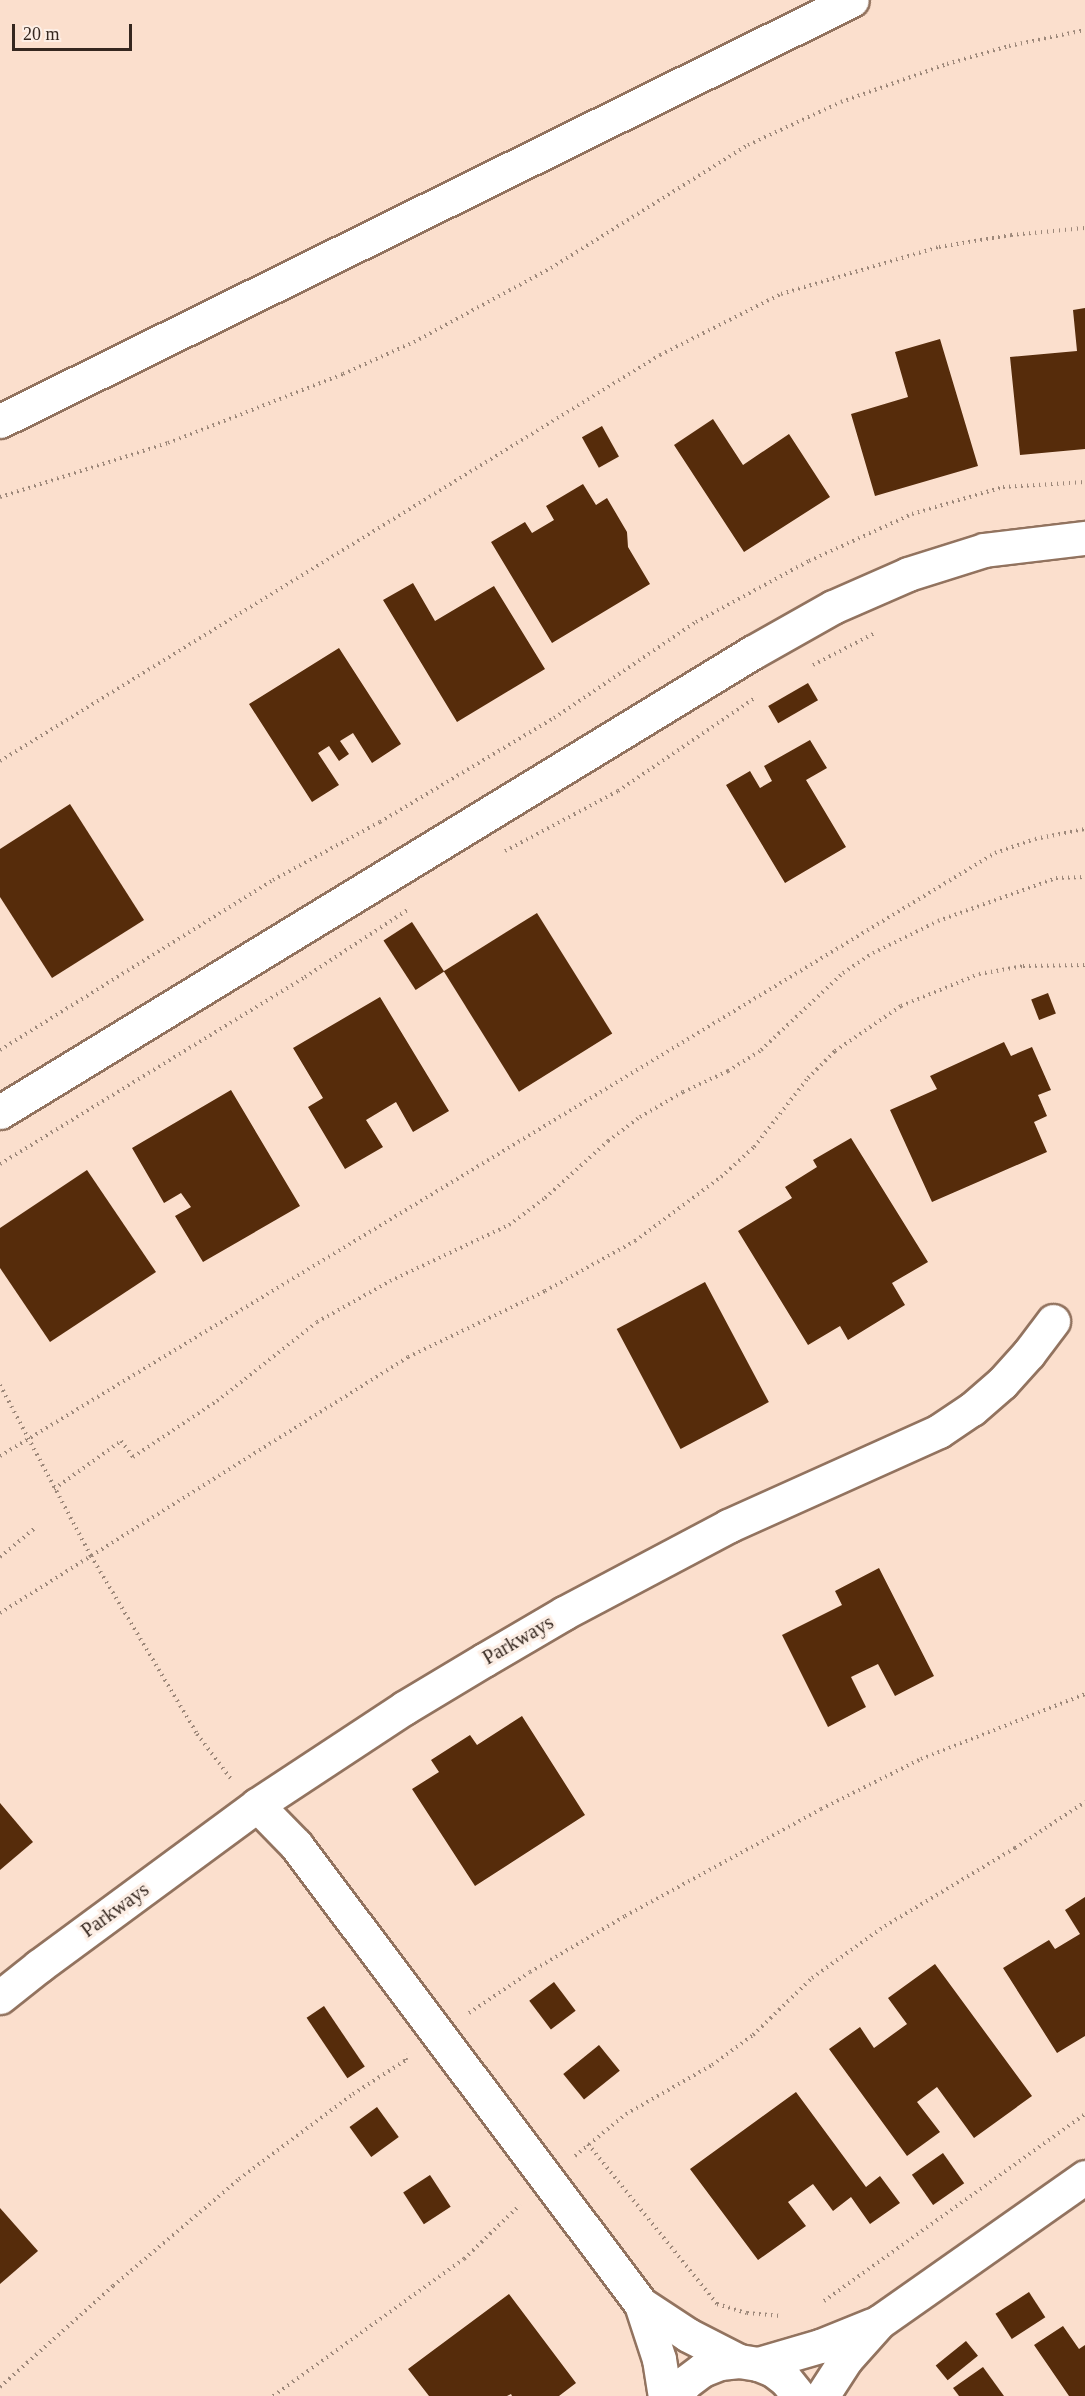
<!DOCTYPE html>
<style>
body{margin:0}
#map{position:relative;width:1085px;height:2396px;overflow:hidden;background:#fbdfcd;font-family:Georgia,serif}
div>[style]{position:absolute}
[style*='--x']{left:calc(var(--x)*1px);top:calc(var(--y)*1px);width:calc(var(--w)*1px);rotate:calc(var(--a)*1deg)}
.building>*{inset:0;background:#562c0b;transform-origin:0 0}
.path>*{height:4px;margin-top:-2px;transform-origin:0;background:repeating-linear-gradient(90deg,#9d887a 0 1.5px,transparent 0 6px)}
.roads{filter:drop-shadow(2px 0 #92735f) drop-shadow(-2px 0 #92735f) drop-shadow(0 2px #92735f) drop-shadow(0 -2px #92735f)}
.minor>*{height:33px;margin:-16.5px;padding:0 16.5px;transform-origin:16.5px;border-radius:16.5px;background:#fff}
span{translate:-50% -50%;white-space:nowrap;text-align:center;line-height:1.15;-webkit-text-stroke:6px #fdefe6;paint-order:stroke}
.street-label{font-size:20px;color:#35271f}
.scale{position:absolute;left:12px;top:24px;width:120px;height:27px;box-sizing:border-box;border:3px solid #35271f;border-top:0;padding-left:8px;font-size:18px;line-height:21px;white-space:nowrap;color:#35271f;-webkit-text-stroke:4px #fdefe6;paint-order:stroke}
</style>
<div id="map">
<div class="building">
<div style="clip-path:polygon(1085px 308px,1085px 449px,1020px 455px,1010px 357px,1077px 351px,1073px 310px)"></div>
<div style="clip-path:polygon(940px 339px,978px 466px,875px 496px,851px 414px,908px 397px,895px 352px)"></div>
<div style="clip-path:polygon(713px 419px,743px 465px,789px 434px,830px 497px,744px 552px,674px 445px)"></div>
<div style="left:602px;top:426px;width:35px;height:23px;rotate:61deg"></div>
<div style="clip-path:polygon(583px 484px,596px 505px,607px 498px,627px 532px,628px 547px,650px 584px,552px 643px,491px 542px,525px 522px,532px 533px,554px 520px,546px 506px)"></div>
<div style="clip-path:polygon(413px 583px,435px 621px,494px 586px,545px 669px,457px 722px,383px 600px)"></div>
<div style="clip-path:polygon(339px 648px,401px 744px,372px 763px,353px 733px,340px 741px,349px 754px,339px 761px,329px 746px,318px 753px,339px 785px,312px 802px,249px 704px)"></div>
<div style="left:808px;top:683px;width:20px;height:46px;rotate:60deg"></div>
<div style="clip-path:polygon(810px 740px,827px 768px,806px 780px,846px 847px,785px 883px,726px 785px,750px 771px,760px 788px,772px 781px,764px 766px)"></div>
<div style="clip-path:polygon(70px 804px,144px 920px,52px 978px,0 897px,0 849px)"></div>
<div style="left:537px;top:913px;width:142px;height:110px;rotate:58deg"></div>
<div style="left:412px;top:922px;width:59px;height:34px;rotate:57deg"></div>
<div style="left:1048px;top:993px;width:22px;height:18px;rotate:69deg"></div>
<div style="clip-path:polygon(380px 997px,449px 1111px,413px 1132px,396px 1102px,366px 1120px,383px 1147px,345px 1169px,308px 1107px,323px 1098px,293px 1048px)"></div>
<div style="clip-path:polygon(1004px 1042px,1011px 1056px,1032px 1047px,1051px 1090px,1038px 1095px,1047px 1116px,1034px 1122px,1047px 1152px,932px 1202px,890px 1110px,937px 1089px,930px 1076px)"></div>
<div style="clip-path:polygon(231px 1090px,300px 1206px,203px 1262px,175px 1216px,191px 1207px,181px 1193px,164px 1203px,132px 1148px)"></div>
<div style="clip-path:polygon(851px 1138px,928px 1262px,892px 1283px,905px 1305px,848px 1340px,840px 1326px,808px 1345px,738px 1231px,792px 1198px,785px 1187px,817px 1167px,813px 1160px)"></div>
<div style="clip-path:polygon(87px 1170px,156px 1272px,50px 1342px,0 1268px,0 1228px)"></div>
<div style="left:705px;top:1282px;width:136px;height:100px;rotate:62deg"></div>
<div style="clip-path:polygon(879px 1568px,934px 1676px,895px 1696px,878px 1664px,851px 1677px,866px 1707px,828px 1727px,782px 1635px,842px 1605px,835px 1591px)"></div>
<div style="clip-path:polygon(522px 1716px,585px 1815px,475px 1886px,412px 1789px,439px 1772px,431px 1760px,470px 1735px,477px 1745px)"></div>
<div style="clip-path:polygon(0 1803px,33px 1842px,0 1870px)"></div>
<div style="clip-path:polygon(1085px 1897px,1085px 2036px,1057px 2053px,1003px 1968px,1049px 1940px,1055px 1949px,1080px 1934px,1065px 1910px)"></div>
<div style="clip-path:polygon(935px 1964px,1032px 2096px,974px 2138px,937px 2087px,917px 2102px,940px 2132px,907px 2156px,829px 2049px,860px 2027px,874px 2048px,907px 2024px,888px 1998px)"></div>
<div style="left:554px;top:1982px;width:36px;height:31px;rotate:53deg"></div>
<div style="left:324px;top:2006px;width:73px;height:21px;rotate:56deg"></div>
<div style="left:599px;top:2045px;width:33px;height:46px;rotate:51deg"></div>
<div style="clip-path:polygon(796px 2092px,866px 2187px,880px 2176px,900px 2203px,870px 2224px,851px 2197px,833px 2211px,813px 2184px,788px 2202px,806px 2226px,758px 2260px,690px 2169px)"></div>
<div style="left:377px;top:2107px;width:37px;height:34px;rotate:54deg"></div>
<div style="left:943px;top:2153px;width:37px;height:38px;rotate:55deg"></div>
<div style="left:430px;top:2175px;width:38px;height:32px;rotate:57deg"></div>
<div style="clip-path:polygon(0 2208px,38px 2251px,0 2284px)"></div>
<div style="left:1029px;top:2292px;width:30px;height:40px;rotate:57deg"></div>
<div style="clip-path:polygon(509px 2294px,576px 2383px,559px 2396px,512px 2396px,511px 2394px,507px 2396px,429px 2396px,408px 2369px)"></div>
<div style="clip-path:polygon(1063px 2326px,1079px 2349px,1085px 2345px,1085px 2396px,1069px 2396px,1034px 2345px)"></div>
<div style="left:966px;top:2341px;width:19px;height:39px;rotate:51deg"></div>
<div style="clip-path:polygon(983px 2367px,1004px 2396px,959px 2396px,953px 2388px)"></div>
</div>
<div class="path">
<div style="--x:0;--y:497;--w:176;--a:-17.8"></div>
<div style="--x:168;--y:443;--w:188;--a:-21.5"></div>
<div style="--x:343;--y:374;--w:78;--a:-24.3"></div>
<div style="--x:414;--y:342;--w:156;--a:-28.4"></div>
<div style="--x:551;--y:268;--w:232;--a:-32"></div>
<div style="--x:748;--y:145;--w:102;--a:-24.8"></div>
<div style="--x:841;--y:102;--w:113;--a:-19.7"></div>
<div style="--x:947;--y:64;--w:65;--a:-16.2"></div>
<div style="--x:1009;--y:46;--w:78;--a:-11.9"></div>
<div style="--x:813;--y:665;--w:68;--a:-27.3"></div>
<div style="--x:0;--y:761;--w:775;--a:-31.6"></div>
<div style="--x:660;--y:355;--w:136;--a:-26.8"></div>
<div style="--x:781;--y:294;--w:165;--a:-16.6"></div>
<div style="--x:939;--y:247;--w:73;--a:-9.5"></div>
<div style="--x:1011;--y:235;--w:74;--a:-5.4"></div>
<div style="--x:505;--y:851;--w:128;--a:-28"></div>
<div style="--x:618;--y:791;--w:166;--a:-34.2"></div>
<div style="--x:0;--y:1050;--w:322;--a:-31.9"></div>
<div style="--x:273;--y:880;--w:122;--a:-28.5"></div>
<div style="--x:380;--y:822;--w:203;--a:-30.9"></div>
<div style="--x:554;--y:718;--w:171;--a:-34.1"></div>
<div style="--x:696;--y:622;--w:128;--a:-28.4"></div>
<div style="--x:809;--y:561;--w:113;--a:-24.5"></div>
<div style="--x:912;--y:514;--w:95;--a:-16.5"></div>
<div style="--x:1003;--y:487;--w:82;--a:-3.5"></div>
<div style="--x:0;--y:1164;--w:358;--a:-31.5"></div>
<div style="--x:305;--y:977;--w:124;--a:-33.2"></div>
<div style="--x:0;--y:1385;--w:194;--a:62"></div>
<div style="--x:91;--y:1556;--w:207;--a:59.2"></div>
<div style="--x:197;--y:1734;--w:56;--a:52.9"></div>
<div style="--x:0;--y:1456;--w:1163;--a:-31.22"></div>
<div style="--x:995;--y:853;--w:42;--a:-19.3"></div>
<div style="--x:1035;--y:839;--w:51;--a:-11.3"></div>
<div style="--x:54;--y:1489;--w:82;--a:-35.6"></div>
<div style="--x:121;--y:1441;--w:20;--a:53"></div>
<div style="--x:133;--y:1457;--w:101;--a:-33.7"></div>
<div style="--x:217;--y:1401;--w:127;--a:-38.3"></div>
<div style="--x:317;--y:1322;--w:84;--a:-29.3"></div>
<div style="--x:390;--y:1281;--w:132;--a:-25.2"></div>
<div style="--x:509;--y:1225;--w:45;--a:-36.9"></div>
<div style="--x:545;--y:1198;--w:85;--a:-42.1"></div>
<div style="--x:608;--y:1141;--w:40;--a:-37"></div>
<div style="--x:640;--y:1117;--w:50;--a:-30.2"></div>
<div style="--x:683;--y:1092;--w:50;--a:-25"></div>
<div style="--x:728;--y:1071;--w:39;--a:-32"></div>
<div style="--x:761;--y:1050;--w:112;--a:-43.2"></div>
<div style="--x:843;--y:973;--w:36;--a:-34"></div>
<div style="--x:873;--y:953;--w:72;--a:-26.2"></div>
<div style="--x:938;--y:921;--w:126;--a:-20"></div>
<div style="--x:1056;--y:878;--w:29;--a:-2"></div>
<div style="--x:0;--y:1557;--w:45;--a:-39.6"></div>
<div style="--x:0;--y:1613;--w:482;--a:-32.1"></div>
<div style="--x:408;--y:1357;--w:152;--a:-25.7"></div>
<div style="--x:545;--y:1291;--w:103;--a:-29.1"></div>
<div style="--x:635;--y:1241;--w:107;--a:-36.7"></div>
<div style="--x:721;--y:1177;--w:45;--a:-42.3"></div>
<div style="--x:754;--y:1147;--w:88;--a:-52"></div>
<div style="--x:808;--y:1078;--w:38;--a:-45"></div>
<div style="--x:835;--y:1051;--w:80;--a:-34.3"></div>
<div style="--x:901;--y:1006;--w:84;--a:-22.3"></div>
<div style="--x:979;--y:974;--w:45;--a:-10.3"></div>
<div style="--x:1023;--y:966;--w:62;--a:-0.9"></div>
<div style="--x:469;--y:2013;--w:73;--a:-33.9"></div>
<div style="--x:530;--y:1972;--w:110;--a:-30.5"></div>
<div style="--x:625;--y:1916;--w:223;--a:-28.6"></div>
<div style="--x:821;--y:1809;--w:112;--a:-26.6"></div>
<div style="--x:921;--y:1759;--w:176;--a:-21.6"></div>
<div style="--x:588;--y:2144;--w:206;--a:51.1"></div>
<div style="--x:717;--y:2304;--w:31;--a:17"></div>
<div style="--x:747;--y:2313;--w:36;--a:5"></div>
<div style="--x:575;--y:2156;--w:66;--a:-39.5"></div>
<div style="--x:626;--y:2114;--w:99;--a:-29.7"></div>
<div style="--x:712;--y:2065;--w:51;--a:-36.2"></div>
<div style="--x:753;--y:2035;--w:82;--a:-44"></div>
<div style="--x:812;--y:1978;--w:90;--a:-35.5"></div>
<div style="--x:885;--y:1926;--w:152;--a:-31"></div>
<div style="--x:1015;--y:1848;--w:84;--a:-33.3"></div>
<div style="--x:824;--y:2301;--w:321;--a:-35.6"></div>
<div style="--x:0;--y:2387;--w:152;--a:-41.8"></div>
<div style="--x:113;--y:2286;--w:165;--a:-40.3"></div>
<div style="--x:239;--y:2179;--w:142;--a:-36.7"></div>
<div style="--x:353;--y:2094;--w:63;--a:-32.7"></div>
<div style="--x:406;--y:2060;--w:6;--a:-99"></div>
<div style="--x:273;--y:2396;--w:235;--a:-35.7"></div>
<div style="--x:464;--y:2259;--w:78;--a:-44"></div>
</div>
<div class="roads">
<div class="minor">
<div style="--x:0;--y:421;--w:950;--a:-26.3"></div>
<div style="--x:0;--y:1112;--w:882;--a:-31.42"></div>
<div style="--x:753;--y:652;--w:92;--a:-29.4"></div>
<div style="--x:833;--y:607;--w:82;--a:-23.7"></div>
<div style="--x:908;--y:574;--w:80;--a:-17.5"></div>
<div style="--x:984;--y:550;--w:102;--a:-6.8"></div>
<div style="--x:257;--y:1805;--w:56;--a:45.7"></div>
<div style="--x:296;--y:1845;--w:574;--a:53.07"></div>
<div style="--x:641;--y:2304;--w:56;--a:33.4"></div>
<div style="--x:688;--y:2335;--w:57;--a:27"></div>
<div style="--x:0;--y:1997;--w:50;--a:-38.5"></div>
<div style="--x:39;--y:1966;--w:271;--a:-36.4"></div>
<div style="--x:257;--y:1805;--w:176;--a:-33.4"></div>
<div style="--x:404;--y:1708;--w:93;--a:-31"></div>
<div style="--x:484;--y:1660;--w:93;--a:-30.4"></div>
<div style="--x:564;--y:1613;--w:186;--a:-27.9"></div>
<div style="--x:728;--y:1526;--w:231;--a:-24.2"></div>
<div style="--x:939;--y:1431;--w:40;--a:-34"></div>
<div style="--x:972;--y:1409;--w:40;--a:-41"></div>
<div style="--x:1002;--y:1383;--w:40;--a:-48"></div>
<div style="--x:1029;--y:1353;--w:40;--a:-53"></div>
<div style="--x:641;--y:2304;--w:58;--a:71.9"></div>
<div style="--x:659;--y:2359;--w:37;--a:81"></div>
<div style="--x:758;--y:2364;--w:65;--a:-16.2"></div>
<div style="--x:820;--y:2346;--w:56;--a:-22"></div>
<div style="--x:675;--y:2396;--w:18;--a:-52"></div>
<div style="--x:686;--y:2382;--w:20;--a:-37"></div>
<div style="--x:702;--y:2370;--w:19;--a:-21"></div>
<div style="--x:720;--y:2363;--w:19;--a:-6"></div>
<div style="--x:739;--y:2361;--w:19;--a:9"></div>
<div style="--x:758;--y:2364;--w:16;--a:22"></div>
<div style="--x:773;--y:2370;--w:16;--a:38"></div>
<div style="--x:786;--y:2380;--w:21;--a:51"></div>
<div style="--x:822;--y:2396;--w:44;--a:-57"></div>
<div style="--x:846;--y:2359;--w:50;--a:-48.3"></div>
<div style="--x:879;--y:2322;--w:252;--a:-35.1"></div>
</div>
</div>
<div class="street-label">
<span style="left:518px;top:1640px;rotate:-30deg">Parkways</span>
<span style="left:115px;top:1910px;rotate:-36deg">Parkways</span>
</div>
<div class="scale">20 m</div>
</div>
